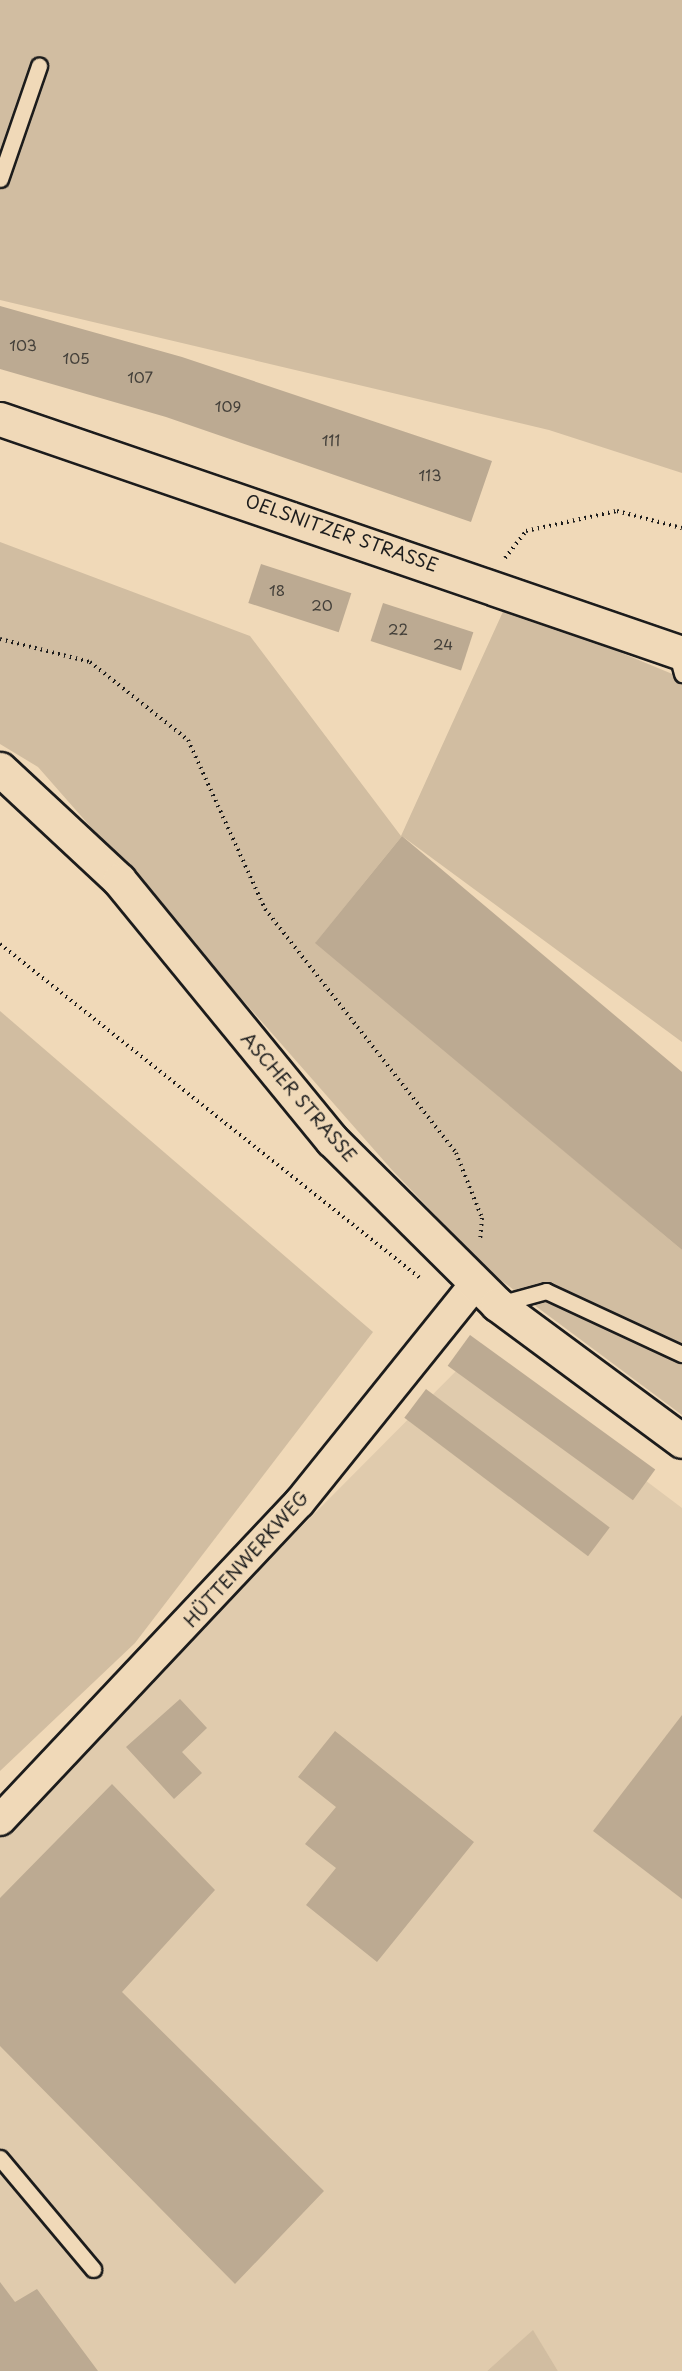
<!DOCTYPE html>
<meta charset="utf-8">
<style>
body{margin:0}
#map{position:relative;width:682px;height:2371px;overflow:hidden;background:#f0d9b8;font-family:"Playpen Sans",sans-serif}
div>[style]{position:absolute}
[style*='--x']{left:calc(var(--x)*1px);top:calc(var(--y)*1px);width:calc(var(--w)*1px);rotate:calc(var(--a)*1deg)}
.built>*{inset:0;background:#e0cbad}
.green>*{inset:0;background:#d1bda1}
.building>*{inset:0;background:#bcaa92;transform-origin:0 0}
.path>*{height:4px;margin-top:-2px;transform-origin:0;background:repeating-linear-gradient(90deg,#1c1c1c 0 1.5px,transparent 0 6px)}
.roads{filter:drop-shadow(2px 0 #1c1c1c) drop-shadow(-2px 0 #1c1c1c) drop-shadow(0 2px #1c1c1c) drop-shadow(0 -2px #1c1c1c)}
.lane>*{height:15px;margin:-7.5px;padding:0 7.5px;transform-origin:7.5px;border-radius:7.5px;background:#f0d9b8}
.street>*{height:30px;margin:-15px;padding:0 15px;transform-origin:15px;border-radius:15px;background:#f0d9b8}
.secondary>*{height:33px;margin:-16.5px;padding:0 16.5px;transform-origin:16.5px;border-radius:16.5px;background:#f0d9b8}
span{translate:-50% -50%;white-space:nowrap;text-align:center;line-height:1.15;-webkit-text-stroke:6px #f0d9b8;paint-order:stroke}
.number-label{font-size:15px;color:#44403a}
.number-label span{-webkit-text-stroke-width:0}
.street-label{font-size:18px;color:#1c1c1c}
</style>
<div id="map">
<div class="built">
<div style="clip-path:polygon(475px 1352px,682px 1508px,682px 2371px,558px 2371px,533px 2331px,487px 2371px,0 2371px,0 1830px)"></div>
</div>
<div class="green">
<div style="clip-path:polygon(0 0,682px 0,682px 473px,549px 430px,0 300px)"></div>
<div style="clip-path:polygon(0 542px,250px 636px,401px 836px,506px 605px,682px 678px,682px 1042px,402px 836px,316px 942px,682px 1250px,682px 1415px,490px 1272px,392px 1170px,38px 767px,0 744px)"></div>
<div style="clip-path:polygon(0 1011px,373px 1332px,135px 1643px,0 1771px)"></div>
<div style="clip-path:polygon(533px 2330px,558px 2371px,487px 2371px)"></div>
</div>
<div class="building">
<div style="clip-path:polygon(0 306px,182px 357px,492px 461px,471px 522px,166px 417px,0 369px)"></div>
<div style="left:261px;top:564px;width:95px;height:41px;rotate:18deg"></div>
<div style="left:383px;top:603px;width:95px;height:40px;rotate:18deg"></div>
<div style="clip-path:polygon(402px 836px,682px 1072px,682px 1250px,315px 943px)"></div>
<div style="left:470px;top:1335px;width:229px;height:38px;rotate:36deg"></div>
<div style="left:426px;top:1389px;width:230px;height:36px;rotate:37deg"></div>
<div style="clip-path:polygon(180px 1699px,207px 1728px,182px 1752px,202px 1773px,174px 1799px,126px 1747px)"></div>
<div style="clip-path:polygon(682px 1715px,682px 1899px,593px 1831px)"></div>
<div style="clip-path:polygon(335px 1731px,474px 1842px,377px 1962px,306px 1905px,336px 1868px,305px 1844px,336px 1807px,298px 1777px)"></div>
<div style="clip-path:polygon(112px 1784px,215px 1890px,122px 1992px,324px 2191px,235px 2284px,0 2046px,0 1898px)"></div>
<div style="clip-path:polygon(0 2282px,15px 2302px,37px 2289px,98px 2371px,0 2371px)"></div>
</div>
<div class="path">
<div style="--x:505;--y:558;--w:34;--a:-52"></div>
<div style="--x:526;--y:531;--w:93;--a:-12.4"></div>
<div style="--x:617;--y:511;--w:67;--a:14.7"></div>
<div style="--x:0;--y:639;--w:93;--a:14.3"></div>
<div style="--x:90;--y:662;--w:125;--a:38.5"></div>
<div style="--x:188;--y:740;--w:186;--a:65.5"></div>
<div style="--x:265;--y:909;--w:310;--a:51.9"></div>
<div style="--x:456;--y:1153;--w:70;--a:68.2"></div>
<div style="--x:482;--y:1218;--w:22;--a:95"></div>
<div style="--x:0;--y:944;--w:537;--a:38.49"></div>
</div>
<div class="roads">
<div class="lane">
<div style="--x:0;--y:179;--w:120;--a:-71"></div>
<div style="--x:676;--y:651;--w:24;--a:75"></div>
<div style="--x:499;--y:1304;--w:49;--a:-15.5"></div>
<div style="--x:546;--y:1291;--w:150;--a:24.9"></div>
<div style="--x:0;--y:2158;--w:145;--a:50"></div>
</div>
<div class="street">
<div style="--x:0;--y:1820;--w:436;--a:-46.7"></div>
<div style="--x:299;--y:1503;--w:282;--a:-51.2"></div>
</div>
<div class="secondary">
<div style="--x:0;--y:419;--w:721;--a:18.94"></div>
<div style="--x:0;--y:769;--w:163;--a:43"></div>
<div style="--x:119;--y:880;--w:336;--a:50.7"></div>
<div style="--x:332;--y:1140;--w:233;--a:44.8"></div>
<div style="--x:497;--y:1304;--w:230;--a:36.5"></div>
</div>
</div>
<div class="number-label">
<span style="left:23px;top:345px">103</span>
<span style="left:76px;top:358px">105</span>
<span style="left:140px;top:377px">107</span>
<span style="left:228px;top:406px">109</span>
<span style="left:331px;top:440px">111</span>
<span style="left:430px;top:475px">113</span>
<span style="left:277px;top:590px">18</span>
<span style="left:322px;top:605px">20</span>
<span style="left:398px;top:629px">22</span>
<span style="left:443px;top:644px">24</span>
</div>
<div class="street-label">
<span style="left:342px;top:533px;rotate:19deg">OELSNITZER STRASSE</span>
<span style="left:299px;top:1097px;rotate:49deg">ASCHER STRASSE</span>
<span style="left:246px;top:1559px;rotate:-48deg">HÜTTENWERKWEG</span>
</div>
</div>
